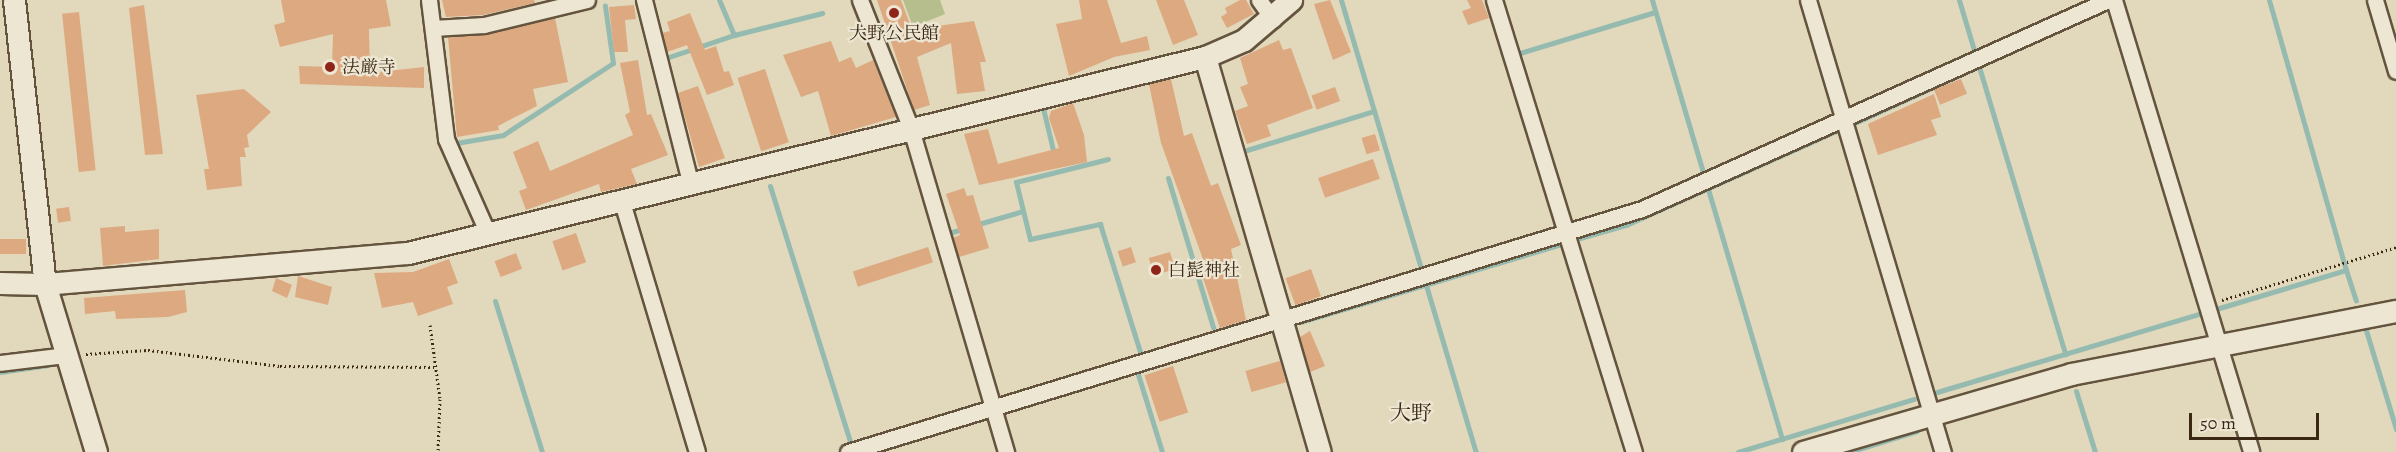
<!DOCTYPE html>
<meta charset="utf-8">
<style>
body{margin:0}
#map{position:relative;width:2396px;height:452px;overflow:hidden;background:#e2d8bb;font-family:Alegreya,"Noto Serif JP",serif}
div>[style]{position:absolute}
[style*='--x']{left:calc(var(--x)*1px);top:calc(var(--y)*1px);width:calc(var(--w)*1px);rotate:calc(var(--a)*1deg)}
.green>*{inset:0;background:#b6be8e}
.stream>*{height:5px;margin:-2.5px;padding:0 2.5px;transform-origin:2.5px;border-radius:2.5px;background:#95bab0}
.building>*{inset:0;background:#dda981;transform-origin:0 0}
.path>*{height:3px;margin-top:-1.5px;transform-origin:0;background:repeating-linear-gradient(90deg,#3a2815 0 1.5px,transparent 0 4.5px)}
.roads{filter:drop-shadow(2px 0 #64543e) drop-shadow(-2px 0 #64543e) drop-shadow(0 2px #64543e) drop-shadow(0 -2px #64543e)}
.street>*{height:15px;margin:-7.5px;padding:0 7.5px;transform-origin:7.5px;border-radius:7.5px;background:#ece6d3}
.secondary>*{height:21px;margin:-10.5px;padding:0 10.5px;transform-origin:10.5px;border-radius:10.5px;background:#ece6d3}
.dots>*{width:16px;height:16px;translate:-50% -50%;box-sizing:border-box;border:3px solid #ece6d3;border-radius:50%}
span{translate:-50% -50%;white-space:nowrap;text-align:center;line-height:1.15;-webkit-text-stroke:4.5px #ece6d3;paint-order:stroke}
.poi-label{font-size:18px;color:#3a2815}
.left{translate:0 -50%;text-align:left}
.quarter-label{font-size:21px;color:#3a2815}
.scale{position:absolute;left:2189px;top:413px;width:130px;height:27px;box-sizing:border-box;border:3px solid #3a2815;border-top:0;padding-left:8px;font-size:18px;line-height:21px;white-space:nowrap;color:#3a2815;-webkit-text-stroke:4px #ece6d3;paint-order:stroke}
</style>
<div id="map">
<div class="green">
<div style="clip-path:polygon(903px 0,940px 0,945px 14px,913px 27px)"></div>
</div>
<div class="stream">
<div style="--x:1341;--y:0;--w:472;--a:73.4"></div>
<div style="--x:1652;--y:0;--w:458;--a:73.5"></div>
<div style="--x:1959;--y:0;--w:370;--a:73.3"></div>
<div style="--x:2269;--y:0;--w:281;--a:74.1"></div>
<div style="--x:734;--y:35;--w:91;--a:-14"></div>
<div style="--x:1520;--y:53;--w:141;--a:-16.9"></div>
<div style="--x:666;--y:58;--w:72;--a:-18.7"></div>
<div style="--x:734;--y:35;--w:38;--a:-113"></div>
<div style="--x:1049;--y:106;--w:6;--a:162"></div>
<div style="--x:1043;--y:108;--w:47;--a:76.6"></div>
<div style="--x:1857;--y:122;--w:173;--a:-24.6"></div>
<div style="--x:456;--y:143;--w:48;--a:-9.7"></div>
<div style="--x:503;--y:135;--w:131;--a:-33.2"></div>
<div style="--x:613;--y:63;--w:58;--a:-98"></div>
<div style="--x:1247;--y:150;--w:133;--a:-17.1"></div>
<div style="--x:1108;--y:159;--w:95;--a:166"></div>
<div style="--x:1016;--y:182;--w:59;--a:76.2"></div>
<div style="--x:1030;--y:239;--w:72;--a:-12.1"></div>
<div style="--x:1100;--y:224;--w:144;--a:72.6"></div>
<div style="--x:1168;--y:178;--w:156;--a:73.2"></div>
<div style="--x:770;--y:186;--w:275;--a:72.6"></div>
<div style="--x:975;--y:225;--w:50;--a:-16.3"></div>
<div style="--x:948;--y:233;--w:16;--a:-15"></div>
<div style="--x:1580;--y:238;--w:48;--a:-15.8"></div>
<div style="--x:1626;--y:225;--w:230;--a:-24.1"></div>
<div style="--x:495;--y:301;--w:158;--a:72.7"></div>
<div style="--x:2216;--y:309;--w:136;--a:-16.7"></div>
<div style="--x:2346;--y:270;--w:32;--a:72"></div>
<div style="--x:1300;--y:322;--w:270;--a:-16.6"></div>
<div style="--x:2365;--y:327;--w:107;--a:73.1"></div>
<div style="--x:1137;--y:371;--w:85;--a:72.8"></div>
<div style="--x:0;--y:372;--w:49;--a:-8.1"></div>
<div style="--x:2076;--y:391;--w:64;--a:72.7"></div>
<div style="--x:1937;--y:392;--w:277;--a:-16.6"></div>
<div style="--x:1738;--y:452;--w:184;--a:-16.8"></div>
<div style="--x:1849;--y:452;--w:71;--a:-17.2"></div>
</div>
<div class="building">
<div style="clip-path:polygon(281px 0,386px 0,391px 26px,369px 29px,370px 73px,424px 67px,424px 88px,300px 84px,299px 66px,332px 67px,333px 34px,280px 47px,274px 25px,285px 22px)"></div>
<div style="clip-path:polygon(442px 0,534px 0,535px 3px,483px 15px,446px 17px)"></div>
<div style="clip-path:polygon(877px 0,901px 0,914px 35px,937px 26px,974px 21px,986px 62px,980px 62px,985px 91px,957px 94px,951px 43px,917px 57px,930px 105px,914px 110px)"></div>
<div style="clip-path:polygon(1079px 0,1107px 0,1121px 43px,1147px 36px,1150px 50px,1114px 57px,1069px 76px,1056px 24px,1082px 19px)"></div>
<div style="clip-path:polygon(1156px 0,1184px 0,1198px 35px,1173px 45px)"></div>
<div style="clip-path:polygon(1240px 0,1246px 0,1254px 14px,1227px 28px,1221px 17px,1227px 13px,1225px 8px)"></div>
<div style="clip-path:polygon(1330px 0,1351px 52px,1333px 60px,1314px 4px)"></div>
<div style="clip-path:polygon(1467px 0,1482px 0,1489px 18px,1468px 25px,1462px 11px,1471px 8px)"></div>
<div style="clip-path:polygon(144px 5px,163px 154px,145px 155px,129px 8px)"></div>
<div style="clip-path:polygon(634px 5px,636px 19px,625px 20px,628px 52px,614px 52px,609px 7px)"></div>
<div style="left:79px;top:12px;width:159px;height:17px;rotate:84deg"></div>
<div style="clip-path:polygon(690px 13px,705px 50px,716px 46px,724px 72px,729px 71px,734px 85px,707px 95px,687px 45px,667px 52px,662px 33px,670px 31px,667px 22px)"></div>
<div style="clip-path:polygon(555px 18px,568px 82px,533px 89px,537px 106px,498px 126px,499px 130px,457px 137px,448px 37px,486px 35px)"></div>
<div style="clip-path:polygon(1279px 40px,1283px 50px,1291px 48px,1313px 108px,1267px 125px,1271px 136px,1247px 144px,1235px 111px,1248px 106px,1240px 87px,1248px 84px,1240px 58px)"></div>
<div style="clip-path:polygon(831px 41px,839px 62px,851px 57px,856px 68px,873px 60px,896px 117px,831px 136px,818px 91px,801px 97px,783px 55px)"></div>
<div style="clip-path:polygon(638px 60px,647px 115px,651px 114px,668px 155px,631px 169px,637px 184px,601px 192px,599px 184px,526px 210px,519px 191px,527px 188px,513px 152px,538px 141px,550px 171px,633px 135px,625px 115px,630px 112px,620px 63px)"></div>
<div style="left:765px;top:69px;width:77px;height:29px;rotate:72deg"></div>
<div style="clip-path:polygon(1171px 79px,1184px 136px,1192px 133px,1211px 186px,1218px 183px,1241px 245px,1231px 249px,1246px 320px,1220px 328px,1198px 264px,1204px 262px,1161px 143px,1149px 84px)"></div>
<div style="left:1961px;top:79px;width:16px;height:29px;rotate:68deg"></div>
<div style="clip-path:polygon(698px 86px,725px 158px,699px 167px,678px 93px)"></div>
<div style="left:1335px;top:87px;width:15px;height:25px;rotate:70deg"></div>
<div style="clip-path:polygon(244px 89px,271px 112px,247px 135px,249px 147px,244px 148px,246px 157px,240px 157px,242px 186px,207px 190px,204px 169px,209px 169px,196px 95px)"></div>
<div style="clip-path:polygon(1934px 94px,1941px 117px,1931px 120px,1937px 135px,1878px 155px,1868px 124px)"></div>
<div style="clip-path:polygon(1073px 103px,1084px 135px,1087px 162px,979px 185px,964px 134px,988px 129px,998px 164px,1059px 148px,1049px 118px,1051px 111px)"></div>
<div style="left:1375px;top:134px;width:17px;height:14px;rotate:73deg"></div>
<div style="left:1373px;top:159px;width:21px;height:58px;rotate:71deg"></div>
<div style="clip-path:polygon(964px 188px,967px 196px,973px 195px,989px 248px,959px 257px,953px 238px,960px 235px,946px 194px)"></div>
<div style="left:69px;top:207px;width:14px;height:13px;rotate:82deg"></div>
<div style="clip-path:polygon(125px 226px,125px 232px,159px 229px,159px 259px,103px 266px,100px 228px)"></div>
<div style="left:576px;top:233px;width:31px;height:25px;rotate:71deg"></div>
<div style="left:0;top:239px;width:26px;height:15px"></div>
<div style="left:928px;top:247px;width:16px;height:79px;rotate:72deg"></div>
<div style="left:1131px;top:247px;width:16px;height:14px;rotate:72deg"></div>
<div style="left:1170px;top:252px;width:18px;height:22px;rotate:74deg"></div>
<div style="left:516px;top:253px;width:17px;height:23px;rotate:69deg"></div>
<div style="clip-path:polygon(449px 259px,458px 283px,447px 287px,453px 304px,418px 316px,413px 302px,382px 308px,374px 273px,413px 272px)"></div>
<div style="left:1311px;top:269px;width:29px;height:27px;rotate:70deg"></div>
<div style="clip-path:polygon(298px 276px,332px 287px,328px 305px,295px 297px)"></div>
<div style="clip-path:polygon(276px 278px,292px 285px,287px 298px,272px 291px)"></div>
<div style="clip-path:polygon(185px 290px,187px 312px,168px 317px,116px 319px,115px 311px,85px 314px,84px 298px)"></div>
<div style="clip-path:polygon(1310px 331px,1325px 366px,1310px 372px,1300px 337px)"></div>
<div style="left:1280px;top:361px;width:22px;height:36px;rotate:74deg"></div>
<div style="left:1173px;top:366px;width:49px;height:30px;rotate:72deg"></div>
</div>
<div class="path">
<div style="--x:2222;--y:300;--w:182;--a:-16.9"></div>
<div style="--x:430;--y:325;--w:75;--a:82.3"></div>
<div style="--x:440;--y:399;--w:53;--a:92.2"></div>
<div style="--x:86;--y:354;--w:62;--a:-3.7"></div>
<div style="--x:148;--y:350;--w:133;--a:6.9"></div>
<div style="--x:280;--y:366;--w:155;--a:0.4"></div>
</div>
<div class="roads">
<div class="street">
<div style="--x:429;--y:0;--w:140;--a:83"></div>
<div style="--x:446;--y:139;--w:104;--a:66.1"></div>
<div style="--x:644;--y:0;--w:192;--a:75.8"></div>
<div style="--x:860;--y:0;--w:139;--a:68.4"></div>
<div style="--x:911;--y:129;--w:337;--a:73.6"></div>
<div style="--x:1259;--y:0;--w:24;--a:54"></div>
<div style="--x:1494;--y:0;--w:473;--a:72.8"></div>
<div style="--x:1808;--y:0;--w:472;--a:73.4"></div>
<div style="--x:2114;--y:0;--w:472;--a:73.1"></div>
<div style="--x:2375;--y:0;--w:74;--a:73.5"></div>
<div style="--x:433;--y:28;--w:51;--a:-3.4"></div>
<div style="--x:484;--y:25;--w:106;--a:-13.6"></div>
<div style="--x:622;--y:202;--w:261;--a:73.3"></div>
<div style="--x:0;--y:363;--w:66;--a:-6.9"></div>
<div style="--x:848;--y:452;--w:830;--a:-17.02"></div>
<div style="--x:1642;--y:209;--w:511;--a:-24.16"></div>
</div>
<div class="secondary">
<div style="--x:14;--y:0;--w:286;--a:83.8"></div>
<div style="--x:45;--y:284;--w:176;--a:73.1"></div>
<div style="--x:1205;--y:57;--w:411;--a:73.8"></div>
<div style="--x:0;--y:283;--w:45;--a:1.3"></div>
<div style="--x:45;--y:284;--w:364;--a:-4.9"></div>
<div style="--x:408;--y:253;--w:821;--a:-13.82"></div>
<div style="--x:1205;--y:57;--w:43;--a:-23.6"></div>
<div style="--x:1244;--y:40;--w:62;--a:-40.4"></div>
<div style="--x:1803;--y:452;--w:279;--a:-16.2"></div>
<div style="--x:2071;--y:374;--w:331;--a:-11"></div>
</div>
</div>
<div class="dots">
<div style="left:894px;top:13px;background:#8f2418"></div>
<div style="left:330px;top:67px;background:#8f2418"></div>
<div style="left:1156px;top:270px;background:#8f2418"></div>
</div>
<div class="poi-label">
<span style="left:894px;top:33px">大野公民館</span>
<span class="left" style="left:342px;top:67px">法厳寺</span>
<span class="left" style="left:1168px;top:270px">白髭神社</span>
</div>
<div class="quarter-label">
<span style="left:1411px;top:413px">大野</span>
</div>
<div class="scale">50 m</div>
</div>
